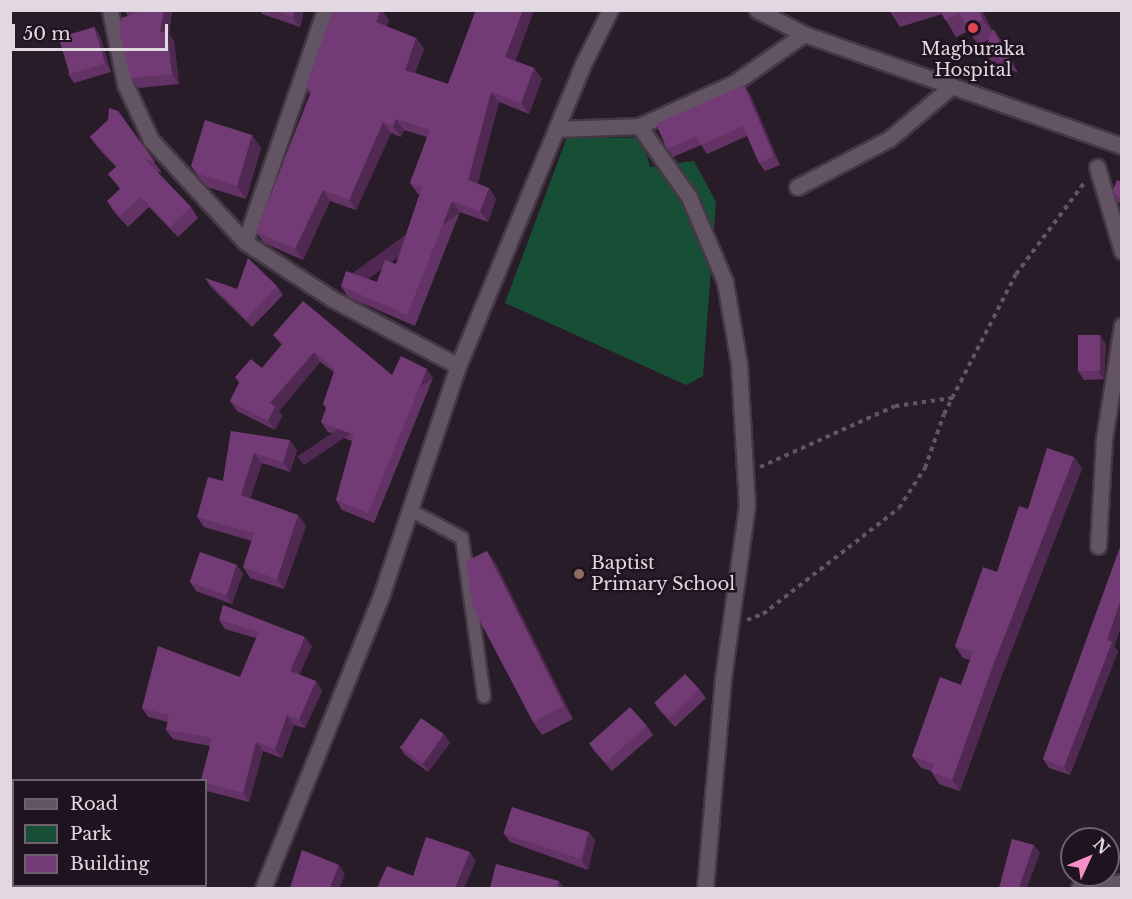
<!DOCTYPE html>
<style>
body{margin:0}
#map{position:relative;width:1132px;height:899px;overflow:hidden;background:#291c29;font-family:"Libre Baskerville",serif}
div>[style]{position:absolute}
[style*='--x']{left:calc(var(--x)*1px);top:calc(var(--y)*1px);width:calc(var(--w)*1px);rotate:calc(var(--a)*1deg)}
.green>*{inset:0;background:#174f36}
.path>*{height:4px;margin-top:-2px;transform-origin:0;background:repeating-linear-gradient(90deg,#625662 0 4.5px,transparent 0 9px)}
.roads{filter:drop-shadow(2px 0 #433844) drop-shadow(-2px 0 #433844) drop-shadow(0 2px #433844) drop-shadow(0 -2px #433844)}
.lane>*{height:12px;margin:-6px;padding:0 6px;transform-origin:6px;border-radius:6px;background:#635463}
.street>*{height:15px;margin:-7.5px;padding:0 7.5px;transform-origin:7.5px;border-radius:7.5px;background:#635463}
.secondary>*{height:15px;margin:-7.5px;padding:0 7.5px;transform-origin:7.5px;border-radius:7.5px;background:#635463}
.wall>*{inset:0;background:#633365}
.shaded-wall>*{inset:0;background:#502952;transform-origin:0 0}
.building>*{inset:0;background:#733b75;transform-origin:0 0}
.dots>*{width:16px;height:16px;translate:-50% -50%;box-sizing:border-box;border:3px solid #1f131f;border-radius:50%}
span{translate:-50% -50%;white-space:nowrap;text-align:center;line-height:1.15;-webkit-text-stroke:5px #1f131f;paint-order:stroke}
.poi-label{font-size:18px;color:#e1d8e1}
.left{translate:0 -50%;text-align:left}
.frame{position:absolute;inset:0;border:12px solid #e1d8e1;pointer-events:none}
.legend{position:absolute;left:12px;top:779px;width:195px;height:108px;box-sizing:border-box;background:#1f131f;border:2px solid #6d626d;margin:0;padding:8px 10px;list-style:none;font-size:18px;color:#e1d8e1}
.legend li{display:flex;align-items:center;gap:12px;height:30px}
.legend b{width:30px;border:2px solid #6d626d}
.north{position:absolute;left:1060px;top:827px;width:60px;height:60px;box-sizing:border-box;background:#1f131f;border:2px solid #6d626d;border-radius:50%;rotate:46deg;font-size:16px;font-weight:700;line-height:24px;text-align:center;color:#e1d8e1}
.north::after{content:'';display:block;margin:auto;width:21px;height:27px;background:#f98fc9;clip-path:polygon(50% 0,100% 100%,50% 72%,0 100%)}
.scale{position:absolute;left:12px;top:24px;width:156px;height:27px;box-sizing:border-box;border:3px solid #e1d8e1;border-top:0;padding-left:8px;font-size:18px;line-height:21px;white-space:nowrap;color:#e1d8e1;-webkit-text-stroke:4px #1f131f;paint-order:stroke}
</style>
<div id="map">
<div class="green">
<div style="clip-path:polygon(567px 137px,642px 138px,650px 167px,694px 161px,716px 202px,703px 376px,686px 385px,505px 303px)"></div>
</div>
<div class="path">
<div style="--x:760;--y:467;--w:148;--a:-24.3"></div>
<div style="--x:895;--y:406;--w:59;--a:-7.9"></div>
<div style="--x:747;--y:620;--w:17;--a:-21"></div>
<div style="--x:763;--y:614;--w:172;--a:-37.9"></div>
<div style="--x:899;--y:508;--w:48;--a:-57"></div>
<div style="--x:925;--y:468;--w:57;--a:-70.6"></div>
<div style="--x:944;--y:414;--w:157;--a:-62.8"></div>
<div style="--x:1016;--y:274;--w:114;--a:-53.2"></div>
</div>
<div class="roads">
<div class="lane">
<div style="--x:412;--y:511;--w:57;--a:28.4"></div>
<div style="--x:462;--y:538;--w:160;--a:82.1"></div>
</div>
<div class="street">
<div style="--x:110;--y:10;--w:76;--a:78.5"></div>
<div style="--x:125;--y:84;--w:62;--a:65.1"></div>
<div style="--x:151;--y:140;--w:139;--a:47.3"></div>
<div style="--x:245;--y:242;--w:106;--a:33.1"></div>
<div style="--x:334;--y:300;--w:140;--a:28"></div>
<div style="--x:639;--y:126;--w:87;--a:54.8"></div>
<div style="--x:689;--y:197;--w:92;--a:67"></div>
<div style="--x:725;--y:282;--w:83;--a:80.3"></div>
<div style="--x:739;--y:364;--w:141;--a:86.8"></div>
<div style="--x:747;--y:505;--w:175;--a:97.9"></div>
<div style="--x:723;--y:678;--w:211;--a:94.9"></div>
<div style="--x:557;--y:129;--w:82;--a:-2.1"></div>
<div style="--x:639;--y:126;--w:104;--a:-24.4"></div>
<div style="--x:734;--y:83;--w:85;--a:-35"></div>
<div style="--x:1097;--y:167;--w:88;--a:73.4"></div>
<div style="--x:797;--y:187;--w:104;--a:-27.6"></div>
<div style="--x:889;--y:139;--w:82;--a:-40.1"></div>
<div style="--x:245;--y:242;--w:245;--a:-71"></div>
<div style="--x:1098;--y:546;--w:107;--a:-86.8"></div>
<div style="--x:1104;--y:439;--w:115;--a:-81"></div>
<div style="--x:263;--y:888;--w:318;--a:-68"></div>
<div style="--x:382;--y:593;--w:239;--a:-71.5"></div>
<div style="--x:458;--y:366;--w:327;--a:-67.5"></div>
<div style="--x:583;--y:64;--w:60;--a:-63.4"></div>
<div style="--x:1079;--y:888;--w:43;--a:-7.9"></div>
</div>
<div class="secondary">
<div style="--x:757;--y:10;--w:53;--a:27.1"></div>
<div style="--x:804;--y:34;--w:337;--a:19.4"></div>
</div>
</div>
<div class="wall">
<div style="clip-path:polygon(124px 10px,172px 10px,169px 34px,174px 41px,179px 84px,138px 88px,131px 78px,128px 16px)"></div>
<div style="clip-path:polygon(260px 10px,304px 10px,300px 27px,262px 14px)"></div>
<div style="clip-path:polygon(333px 10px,382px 10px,389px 21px,386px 26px,416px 38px,424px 49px,415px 73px,448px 84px,476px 10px,534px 10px,515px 61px,534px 68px,542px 79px,529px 114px,499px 102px,477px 184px,489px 188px,496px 199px,488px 222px,460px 212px,415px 326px,348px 297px,341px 286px,377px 282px,396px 264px,420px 194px,418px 194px,410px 183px,427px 137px,404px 130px,401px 137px,391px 133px,356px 210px,330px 201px,303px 260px,264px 243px,256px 232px,310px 94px,306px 88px)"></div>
<div style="clip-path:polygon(889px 10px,982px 10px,993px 32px,993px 29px,1000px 38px,1018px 73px,991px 61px,984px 53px,990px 39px,978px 45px,969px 31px,956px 37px,942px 14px,900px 27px)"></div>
<div style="clip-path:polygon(94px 27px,100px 36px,111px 72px,74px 83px,68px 74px)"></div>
<div style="clip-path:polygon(744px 85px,750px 94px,780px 165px,765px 171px,759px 163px,747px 136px,707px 154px,701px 145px,673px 157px,667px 149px)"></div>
<div style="clip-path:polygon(118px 111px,162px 173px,156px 171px,191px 207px,198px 218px,178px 237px,149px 207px,128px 227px,114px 212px,107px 201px,120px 189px,108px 174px,116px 167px,98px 148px,90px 137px)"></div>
<div style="clip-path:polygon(252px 135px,261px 148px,246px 199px,207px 187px,200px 179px,191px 166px)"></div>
<div style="clip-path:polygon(1122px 182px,1122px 204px,1117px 202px,1112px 193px)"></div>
<div style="clip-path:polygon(205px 278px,237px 289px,277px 286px,283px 295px,252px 327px,211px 287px)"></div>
<div style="clip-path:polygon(273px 335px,392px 375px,433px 378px,374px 523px,342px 510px,336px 500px,352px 441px,328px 432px,321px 422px,326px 409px,323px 404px,334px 372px,320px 362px,279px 411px,282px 416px,275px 430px,237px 411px,230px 401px,239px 383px,235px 377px,262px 368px,282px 345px)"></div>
<div style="clip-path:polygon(1106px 344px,1104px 379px,1084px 380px,1078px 371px)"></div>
<div style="clip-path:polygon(231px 431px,297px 450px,290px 472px,262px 463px,250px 498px,298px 515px,306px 526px,284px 589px,250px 578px,243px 567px,252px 541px,204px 527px,197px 517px,223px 481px)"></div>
<div style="clip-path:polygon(1074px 457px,1082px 469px,1000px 680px,960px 791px,939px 784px,931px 771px,921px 768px,912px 756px,961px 685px,970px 660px,963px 658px,955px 646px,997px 572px,1028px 509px)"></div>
<div style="clip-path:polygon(1122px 542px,1122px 624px,1114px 646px,1118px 651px,1070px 775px,1049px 768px,1043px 759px)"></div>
<div style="clip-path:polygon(496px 564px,573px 719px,542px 735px,533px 722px)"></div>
<div style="clip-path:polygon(243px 573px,232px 604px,196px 591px,190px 582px)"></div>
<div style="clip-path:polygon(219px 620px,312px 646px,299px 675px,316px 681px,322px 691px,305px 728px,294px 725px,282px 758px,263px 751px,249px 802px,207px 791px,206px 789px,206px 780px,210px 746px,173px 739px,166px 730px,168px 722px,148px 717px,142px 708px,240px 677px,256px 638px,225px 629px)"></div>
<div style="clip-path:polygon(699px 689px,706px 698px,675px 727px,661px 712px,655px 704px)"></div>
<div style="clip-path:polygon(647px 726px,653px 735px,612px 771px,595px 752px,589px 743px)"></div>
<div style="clip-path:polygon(450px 743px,428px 772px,405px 755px,399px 746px)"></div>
<div style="clip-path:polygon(504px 834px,595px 840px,588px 870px,510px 842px)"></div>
</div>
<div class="shaded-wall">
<div style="clip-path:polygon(164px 10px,172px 10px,169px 34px,174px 41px,179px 84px,172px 74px,160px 32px)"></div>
<div style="clip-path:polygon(295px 10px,304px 10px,300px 27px,293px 17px)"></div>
<div style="clip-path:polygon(375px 10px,382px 10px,389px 21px,384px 33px,376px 22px)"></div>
<div style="clip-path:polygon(523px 10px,534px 10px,513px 68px,505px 57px)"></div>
<div style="clip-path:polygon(979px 10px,982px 10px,995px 36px,983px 20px)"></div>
<div style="clip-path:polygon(94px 27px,100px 36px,111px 72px,105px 63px)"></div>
<div style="clip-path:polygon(993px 29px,1000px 38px,1018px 73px,1012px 64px)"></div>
<div style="clip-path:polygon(416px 38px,424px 49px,412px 81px,405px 70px)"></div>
<div style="clip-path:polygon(534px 68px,542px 79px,529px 114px,521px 103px)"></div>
<div style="clip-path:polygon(744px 85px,750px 94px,780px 165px,774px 156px)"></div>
<div style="clip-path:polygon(491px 92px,499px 102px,476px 191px,468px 180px)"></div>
<div style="clip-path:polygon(396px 119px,404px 130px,401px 137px,393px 126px)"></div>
<div style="clip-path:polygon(383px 122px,391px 133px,356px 210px,349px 200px)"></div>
<div style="clip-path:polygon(252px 135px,261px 148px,246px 199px,237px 186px)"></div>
<div style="clip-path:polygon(489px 188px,496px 199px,488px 222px,480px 211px)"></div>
<div style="clip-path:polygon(323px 190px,330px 201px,303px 260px,295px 249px)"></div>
<div style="left:452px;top:201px;width:14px;height:123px;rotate:54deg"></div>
<div style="clip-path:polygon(1100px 335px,1106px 344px,1104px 379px,1097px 371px)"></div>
<div style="clip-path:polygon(314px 352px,320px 362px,279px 411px,282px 416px,275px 430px,268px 421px,270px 403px)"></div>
<div style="left:427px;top:369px;width:11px;height:156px;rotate:56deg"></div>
<div style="clip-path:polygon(290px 440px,297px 450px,290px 472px,283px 462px)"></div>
<div style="clip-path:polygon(254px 453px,262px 463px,248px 506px,241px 495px)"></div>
<div style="clip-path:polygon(1074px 457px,1082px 469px,1000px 680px,960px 791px,952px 780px,992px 668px)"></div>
<div style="clip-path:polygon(298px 515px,306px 526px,284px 589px,277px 579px)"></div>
<div style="clip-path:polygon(487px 551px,496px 564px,573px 719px,564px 706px)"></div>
<div style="clip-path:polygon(237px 565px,243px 573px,232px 604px,226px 596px)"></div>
<div style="clip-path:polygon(1122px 596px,1122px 624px,1114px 646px,1118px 651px,1070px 775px,1064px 767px)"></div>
<div style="clip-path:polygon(305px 637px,312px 646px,297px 680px,290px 671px)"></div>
<div style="clip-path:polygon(316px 681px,322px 691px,305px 728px,299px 719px)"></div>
<div style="clip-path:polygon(287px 715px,294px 725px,282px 758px,275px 749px)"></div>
<div style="clip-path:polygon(444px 734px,450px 743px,428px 772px,422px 763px)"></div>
<div style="clip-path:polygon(256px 742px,263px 751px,249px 802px,243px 793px)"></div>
<div style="clip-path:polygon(589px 832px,595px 840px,588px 870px,582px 862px)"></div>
<div style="clip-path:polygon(1034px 845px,1040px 853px,1027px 888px,1019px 888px)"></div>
<div style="clip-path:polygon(470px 852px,476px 861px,464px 888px,455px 888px)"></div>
<div style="clip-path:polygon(339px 865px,345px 874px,340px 888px,330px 888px)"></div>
<div style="clip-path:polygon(559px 881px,564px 888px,558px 888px)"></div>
</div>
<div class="building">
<div style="clip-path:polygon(140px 10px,164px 10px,160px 32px,167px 31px,172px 74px,131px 78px,119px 31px,121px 18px,144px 11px)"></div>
<div style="clip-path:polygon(274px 10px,295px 10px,293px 17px)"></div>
<div style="clip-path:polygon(333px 10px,381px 10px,376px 22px,416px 38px,405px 70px,448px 84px,476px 10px,523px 10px,505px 57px,534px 68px,521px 103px,491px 92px,468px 180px,489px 188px,480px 211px,452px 201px,407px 315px,341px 286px,346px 271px,377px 282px,385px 260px,396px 264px,422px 187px,410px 183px,430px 130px,396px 119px,393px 126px,383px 122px,349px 200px,323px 190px,295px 249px,256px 232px,312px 90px,306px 88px)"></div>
<div style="clip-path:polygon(940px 10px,979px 10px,983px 20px,967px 28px,959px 13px,945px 20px)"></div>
<div style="left:94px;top:27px;width:38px;height:37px;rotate:73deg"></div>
<div style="clip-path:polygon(993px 29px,1012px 64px,984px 53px)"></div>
<div style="clip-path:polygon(744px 85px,774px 156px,759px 163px,743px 126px,701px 145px,696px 136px,667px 149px,656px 124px)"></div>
<div style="clip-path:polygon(109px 108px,118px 111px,155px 162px,145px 159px,191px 207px,170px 227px,141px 197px,120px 216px,107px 201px,121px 188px,108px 174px,117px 166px,90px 137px,108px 120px)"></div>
<div style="clip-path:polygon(205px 120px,252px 135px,237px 186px,199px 174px,191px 166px)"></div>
<div style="clip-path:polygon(1117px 180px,1122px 182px,1122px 198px,1112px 193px)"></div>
<div style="clip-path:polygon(248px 258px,277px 286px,246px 319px,205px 278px,237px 289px)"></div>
<div style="clip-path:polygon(303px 301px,392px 375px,401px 356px,427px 369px,368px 513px,336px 500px,354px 435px,321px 422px,327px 406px,323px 404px,335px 369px,314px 352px,270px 403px,275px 406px,268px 421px,230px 401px,240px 381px,235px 377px,251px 359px,262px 368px,283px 343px,273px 335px)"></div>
<div style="left:1078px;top:335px;width:22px;height:36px"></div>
<div style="clip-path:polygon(231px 431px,290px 440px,283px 462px,254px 453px,241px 495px,298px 515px,277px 579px,243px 567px,254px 533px,197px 517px,208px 477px,223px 481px)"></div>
<div style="clip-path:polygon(1047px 448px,1074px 457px,992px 668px,952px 780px,931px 772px,934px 764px,912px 756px,940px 677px,961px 685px,973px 652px,955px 646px,983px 567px,997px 572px,1019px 506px,1028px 509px)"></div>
<div style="clip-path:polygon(1122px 542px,1122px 596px,1107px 640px,1112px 642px,1064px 767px,1043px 759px)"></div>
<div style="clip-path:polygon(487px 551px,564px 706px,533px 722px,473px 608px,466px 561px)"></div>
<div style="left:200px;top:552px;width:39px;height:32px;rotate:19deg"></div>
<div style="clip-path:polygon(223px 605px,305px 637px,290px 671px,316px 681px,299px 719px,287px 715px,275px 749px,256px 742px,243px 793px,206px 783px,206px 780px,201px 780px,212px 738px,166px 730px,169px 715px,142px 708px,158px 646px,240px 677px,259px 632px,219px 620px)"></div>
<div style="left:685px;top:674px;width:21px;height:42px;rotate:47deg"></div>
<div style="left:630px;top:707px;width:25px;height:55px;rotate:48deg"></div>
<div style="left:421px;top:718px;width:28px;height:36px;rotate:35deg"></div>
<div style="left:512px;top:807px;width:81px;height:28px;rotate:18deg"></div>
<div style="clip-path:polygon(426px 837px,470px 852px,455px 888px,377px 888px,387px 866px,413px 876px)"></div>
<div style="clip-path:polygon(1012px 839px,1034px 845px,1019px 888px,999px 888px)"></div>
<div style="clip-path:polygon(302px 850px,339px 865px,330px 888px,290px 888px)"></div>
<div style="clip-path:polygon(496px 864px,559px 881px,558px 888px,490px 888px)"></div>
</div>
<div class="dots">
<div style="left:973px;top:28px;background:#e0444e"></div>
<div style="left:579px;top:574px;background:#8d6e63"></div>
</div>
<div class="poi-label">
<span style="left:973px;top:60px">Magburaka<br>Hospital</span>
<span class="left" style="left:591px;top:574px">Baptist<br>Primary School</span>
</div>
<div class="frame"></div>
<ul class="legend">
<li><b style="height:8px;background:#635463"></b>Road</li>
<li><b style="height:16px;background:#174f36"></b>Park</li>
<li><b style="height:16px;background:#733b75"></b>Building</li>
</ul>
<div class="north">N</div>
<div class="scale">50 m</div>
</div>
